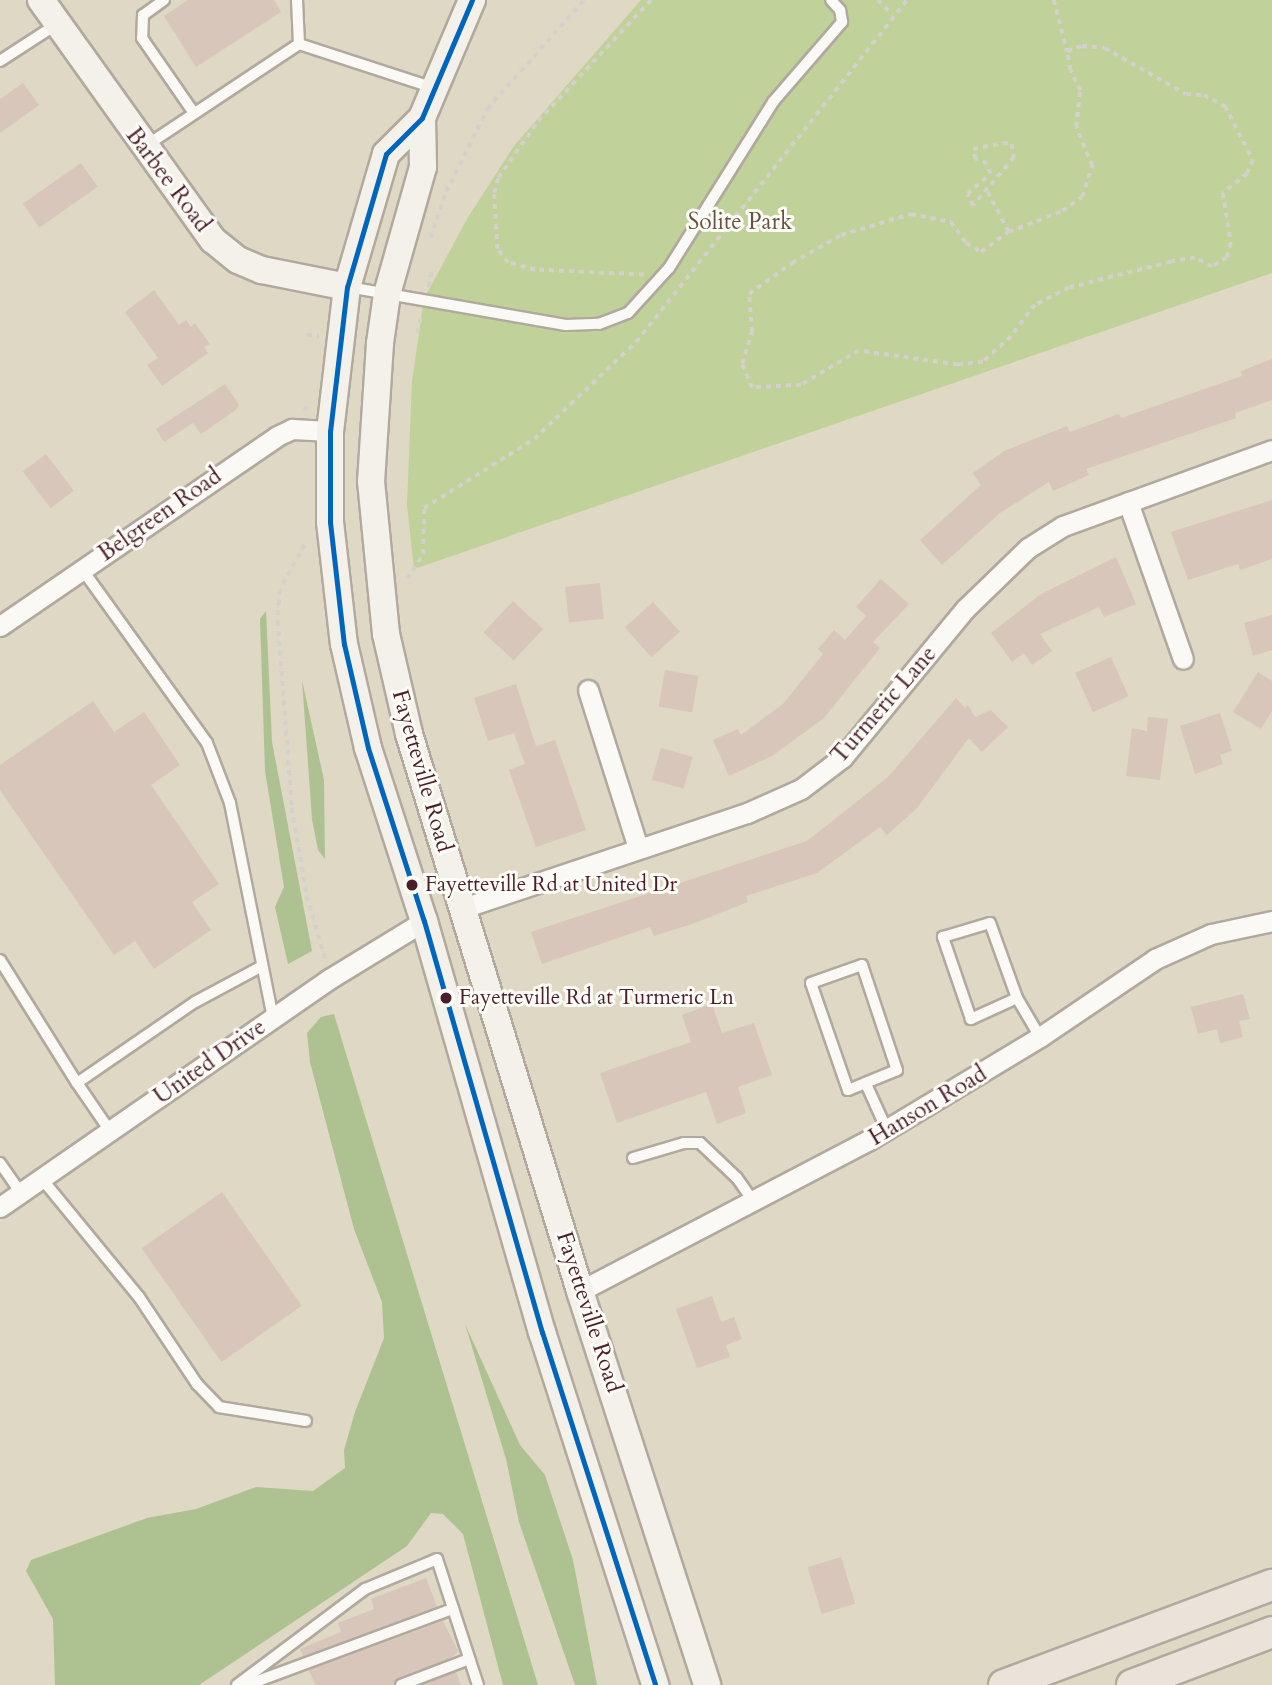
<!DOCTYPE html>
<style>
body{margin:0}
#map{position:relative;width:1272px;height:1685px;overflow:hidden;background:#ded8c4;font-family:Cardo,serif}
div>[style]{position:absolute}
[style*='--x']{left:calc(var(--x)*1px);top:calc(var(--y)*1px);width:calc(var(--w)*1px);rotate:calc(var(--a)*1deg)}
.green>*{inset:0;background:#c0d199}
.forest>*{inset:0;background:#aec291}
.building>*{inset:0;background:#d8c6ba;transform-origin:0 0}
.path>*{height:3.5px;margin-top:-1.75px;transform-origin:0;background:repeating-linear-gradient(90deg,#d4d0cb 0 5px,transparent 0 10px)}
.roads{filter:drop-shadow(2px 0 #b1a99e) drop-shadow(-2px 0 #b1a99e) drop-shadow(0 2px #b1a99e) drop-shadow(0 -2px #b1a99e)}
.lane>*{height:10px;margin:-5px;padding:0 5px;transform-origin:5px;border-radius:5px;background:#faf9f6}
.street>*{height:19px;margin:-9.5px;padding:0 9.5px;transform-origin:9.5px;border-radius:9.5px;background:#faf9f6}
.secondary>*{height:26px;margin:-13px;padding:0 13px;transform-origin:13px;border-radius:13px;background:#f4f1eb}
.primary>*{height:30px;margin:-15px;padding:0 15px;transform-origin:15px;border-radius:15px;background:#ebe3da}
.bus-1>*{height:5px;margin:-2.5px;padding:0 2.5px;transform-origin:2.5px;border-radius:2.5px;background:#0065bd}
.dots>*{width:19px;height:19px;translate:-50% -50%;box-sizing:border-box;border:4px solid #fdfcf7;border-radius:50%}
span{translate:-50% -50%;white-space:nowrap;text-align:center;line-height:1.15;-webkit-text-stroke:6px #fdfcf7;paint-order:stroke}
.bus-label{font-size:21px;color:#4a1f2b}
.left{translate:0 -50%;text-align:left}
.street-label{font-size:23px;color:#4a1f2b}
.park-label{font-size:23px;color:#665342}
</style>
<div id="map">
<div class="green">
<div style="clip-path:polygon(641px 0,1272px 0,1272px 273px,414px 569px,407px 505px,412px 382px,424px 299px,467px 219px,514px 146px)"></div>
</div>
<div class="forest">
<div style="clip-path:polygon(266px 611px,272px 742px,312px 951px,288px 964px,275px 907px,284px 887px,265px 771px,260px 619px)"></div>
<div style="clip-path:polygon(302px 680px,324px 780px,325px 859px,318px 850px,312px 819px)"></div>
<div style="clip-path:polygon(334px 1014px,538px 1685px,503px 1685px,463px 1534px,443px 1514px,431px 1513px,407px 1546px,199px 1685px,55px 1685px,53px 1619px,26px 1571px,31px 1560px,147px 1518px,196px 1509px,256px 1487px,313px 1491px,345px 1468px,344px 1450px,355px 1412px,384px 1338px,382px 1302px,354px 1229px,310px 1062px,307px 1033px,321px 1017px)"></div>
<div style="clip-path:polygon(465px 1324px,520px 1445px,545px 1475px,573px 1560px,597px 1685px,575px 1685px,519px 1522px,506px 1459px)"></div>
</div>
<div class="building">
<div style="clip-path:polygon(188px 0,274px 0,281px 12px,196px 67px,164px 16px)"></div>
<div style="clip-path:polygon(23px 83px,39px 105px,0 133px,0 99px)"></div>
<div style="left:81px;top:163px;width:29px;height:71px;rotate:55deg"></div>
<div style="clip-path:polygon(154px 290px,179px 325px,186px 320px,191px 327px,195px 323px,210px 344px,204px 347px,208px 353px,162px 386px,147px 365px,158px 358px,125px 312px)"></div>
<div style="clip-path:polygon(1272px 359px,1272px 400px,1235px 413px,1236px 418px,1086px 469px,1089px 475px,1053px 491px,1049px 482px,1000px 513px,942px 565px,920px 540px,981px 485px,973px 473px,1004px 451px,1067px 426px,1070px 432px,1119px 414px,1121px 418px,1242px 376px,1241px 371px)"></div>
<div style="clip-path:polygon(225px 384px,239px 405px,236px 410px,201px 434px,193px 423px,164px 442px,156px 429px)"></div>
<div style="left:46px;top:454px;width:46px;height:29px;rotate:53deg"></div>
<div style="clip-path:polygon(1272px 500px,1272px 559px,1240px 570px,1238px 564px,1188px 580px,1171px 532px)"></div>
<div style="clip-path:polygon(1116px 557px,1136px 604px,1104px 617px,1099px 607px,1040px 634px,1052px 651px,1032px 665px,1024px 653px,1012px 662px,991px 633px,1041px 594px)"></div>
<div style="clip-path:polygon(881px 579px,909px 604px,873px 642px,880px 648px,824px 718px,772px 756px,729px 776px,713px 740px,738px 729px,741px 735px,783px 704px,823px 654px,818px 649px,834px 630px,845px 640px,866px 616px,856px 607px)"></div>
<div style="left:600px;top:583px;width:36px;height:35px;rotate:84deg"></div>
<div style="left:513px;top:601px;width:41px;height:43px;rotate:43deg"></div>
<div style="left:653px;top:602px;width:40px;height:38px;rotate:48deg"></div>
<div style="clip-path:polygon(1272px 615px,1272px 650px,1253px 656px,1244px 623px)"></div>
<div style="left:1111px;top:657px;width:43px;height:39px;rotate:66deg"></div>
<div style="left:665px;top:670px;width:34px;height:37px;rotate:10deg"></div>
<div style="clip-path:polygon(1258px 672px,1272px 681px,1272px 711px,1261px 729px,1233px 712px)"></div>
<div style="clip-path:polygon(516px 684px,536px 746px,555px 740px,586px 830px,536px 847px,509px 770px,525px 764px,514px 733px,488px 741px,474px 698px)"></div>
<div style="clip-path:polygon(956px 698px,965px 708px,968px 705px,975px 717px,991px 710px,1008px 727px,982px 752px,969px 738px,917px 808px,887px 835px,880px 827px,817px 873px,746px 896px,748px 902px,692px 924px,654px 936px,650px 927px,542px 964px,531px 932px,807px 841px,888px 777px)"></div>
<div style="clip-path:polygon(93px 701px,114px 732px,144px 712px,180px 765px,151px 785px,219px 884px,192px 902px,211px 930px,154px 969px,135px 941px,114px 955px,0 790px,0 765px)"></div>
<div style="clip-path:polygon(1220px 713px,1232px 751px,1220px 755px,1223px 764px,1195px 774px,1180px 726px)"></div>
<div style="clip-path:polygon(1148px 717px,1168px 719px,1160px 780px,1126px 776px,1132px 728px,1147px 731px)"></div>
<div style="left:661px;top:748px;width:33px;height:33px;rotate:16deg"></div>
<div style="clip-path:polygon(1243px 994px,1250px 1019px,1239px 1021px,1243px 1037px,1220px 1043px,1217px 1029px,1198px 1034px,1191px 1007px)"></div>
<div style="clip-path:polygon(712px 1004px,722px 1033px,754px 1023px,772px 1075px,738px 1087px,746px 1113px,717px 1124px,706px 1092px,617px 1123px,600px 1073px,691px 1042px,682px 1015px)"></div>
<div style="left:222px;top:1192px;width:139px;height:98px;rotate:55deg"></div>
<div style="clip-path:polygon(712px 1296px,721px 1322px,734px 1317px,742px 1339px,726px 1345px,730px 1357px,697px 1368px,676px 1309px)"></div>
<div style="left:841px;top:1557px;width:49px;height:35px;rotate:73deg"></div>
<div style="clip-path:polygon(426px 1578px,437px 1607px,303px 1656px,300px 1649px,341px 1632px,338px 1623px,374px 1609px,371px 1599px)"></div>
<div style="clip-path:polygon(443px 1621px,458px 1651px,451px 1658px,398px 1678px,394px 1685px,315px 1685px,309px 1670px)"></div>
<div style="clip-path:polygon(456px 1672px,461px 1685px,422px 1685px)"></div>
</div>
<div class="path">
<div style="--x:878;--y:0;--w:21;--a:45"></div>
<div style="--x:1054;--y:0;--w:53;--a:75.7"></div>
<div style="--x:1082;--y:46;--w:23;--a:5"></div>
<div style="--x:1105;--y:48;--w:93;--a:29.6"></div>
<div style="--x:1186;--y:94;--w:18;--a:3"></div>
<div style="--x:1204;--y:95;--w:24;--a:28"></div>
<div style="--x:1225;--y:106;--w:61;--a:62.6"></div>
<div style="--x:1253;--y:160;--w:15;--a:113"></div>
<div style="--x:1247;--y:174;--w:31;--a:142"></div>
<div style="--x:1223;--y:193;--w:51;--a:80.9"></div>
<div style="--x:1231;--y:243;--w:16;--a:105"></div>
<div style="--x:1227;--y:258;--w:17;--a:149"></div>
<div style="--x:1212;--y:267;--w:19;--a:-152"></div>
<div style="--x:1195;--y:258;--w:24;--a:171"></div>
<div style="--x:1171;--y:262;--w:105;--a:165.7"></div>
<div style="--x:1069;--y:288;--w:38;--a:153"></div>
<div style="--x:1035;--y:305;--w:40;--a:127"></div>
<div style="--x:1011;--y:337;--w:38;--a:138"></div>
<div style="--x:983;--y:362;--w:25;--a:173"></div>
<div style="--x:958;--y:365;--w:100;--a:-172"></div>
<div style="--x:859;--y:351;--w:67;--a:149.6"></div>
<div style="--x:801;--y:385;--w:49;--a:176.5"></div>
<div style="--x:752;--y:388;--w:26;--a:-113"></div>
<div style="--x:742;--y:364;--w:34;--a:-73"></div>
<div style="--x:752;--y:332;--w:38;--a:-95"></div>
<div style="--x:749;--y:294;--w:53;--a:-35.8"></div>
<div style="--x:792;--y:263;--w:56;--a:-29.7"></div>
<div style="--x:841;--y:235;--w:73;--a:-16.7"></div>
<div style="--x:911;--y:214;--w:41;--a:11.3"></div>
<div style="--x:951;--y:222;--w:26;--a:54"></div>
<div style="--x:966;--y:243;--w:17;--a:31"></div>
<div style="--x:981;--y:252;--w:34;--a:-36"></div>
<div style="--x:1009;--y:232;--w:57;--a:-21.6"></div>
<div style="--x:1062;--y:211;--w:24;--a:-35"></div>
<div style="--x:1082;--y:197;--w:33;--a:-72"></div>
<div style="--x:1092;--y:166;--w:42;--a:-112.3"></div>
<div style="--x:1076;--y:127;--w:36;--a:-84"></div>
<div style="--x:1080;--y:91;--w:23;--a:-115"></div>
<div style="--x:1070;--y:70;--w:19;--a:-99"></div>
<div style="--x:1067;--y:51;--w:16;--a:-18"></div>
<div style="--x:1003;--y:143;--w:9;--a:6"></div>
<div style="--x:1012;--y:144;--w:14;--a:82"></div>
<div style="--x:1014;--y:158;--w:63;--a:130.5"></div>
<div style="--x:973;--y:206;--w:13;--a:-117"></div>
<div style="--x:967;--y:194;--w:30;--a:-41"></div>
<div style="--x:990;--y:174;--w:10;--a:-107"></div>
<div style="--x:987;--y:164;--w:13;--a:-157"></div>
<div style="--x:975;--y:159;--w:10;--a:-101"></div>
<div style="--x:973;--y:149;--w:31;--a:-11"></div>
<div style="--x:988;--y:192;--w:45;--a:62.3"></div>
<div style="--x:430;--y:238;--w:49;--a:-70.8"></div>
<div style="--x:446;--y:192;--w:93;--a:-63.7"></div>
<div style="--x:487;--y:109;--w:146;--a:-48.3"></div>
<div style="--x:644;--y:275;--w:109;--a:-177.4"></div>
<div style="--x:535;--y:270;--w:28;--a:-165"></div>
<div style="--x:508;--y:263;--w:18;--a:-128"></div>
<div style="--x:497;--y:249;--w:56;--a:-93.1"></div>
<div style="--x:494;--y:193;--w:16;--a:-75"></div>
<div style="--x:498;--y:178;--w:70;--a:-54.9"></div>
<div style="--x:538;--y:121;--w:166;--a:-47"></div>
<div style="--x:428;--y:287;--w:19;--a:-78"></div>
<div style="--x:417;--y:333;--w:18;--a:-77"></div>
<div style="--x:307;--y:335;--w:12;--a:5"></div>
<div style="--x:305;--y:411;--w:9;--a:-84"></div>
<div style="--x:305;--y:545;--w:51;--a:119.1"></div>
<div style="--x:280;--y:590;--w:31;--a:94"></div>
<div style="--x:278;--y:621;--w:188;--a:85.7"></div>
<div style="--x:292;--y:808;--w:89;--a:80.3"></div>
<div style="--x:307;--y:896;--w:65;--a:73.8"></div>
<div style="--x:407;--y:579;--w:30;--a:-57"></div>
<div style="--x:423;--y:554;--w:46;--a:-88.8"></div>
<div style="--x:424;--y:508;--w:130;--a:-32.1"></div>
<div style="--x:534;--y:439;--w:141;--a:-43.6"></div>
<div style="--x:636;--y:342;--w:436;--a:-51.6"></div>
</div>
<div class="roads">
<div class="lane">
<div style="--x:164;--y:0;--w:26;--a:144"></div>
<div style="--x:143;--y:15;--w:23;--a:92"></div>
<div style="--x:142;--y:38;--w:91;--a:55.3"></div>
<div style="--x:297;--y:0;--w:44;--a:87.4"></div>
<div style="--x:0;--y:61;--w:68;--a:-33"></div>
<div style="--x:147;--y:145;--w:182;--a:-33.6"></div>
<div style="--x:299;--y:44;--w:142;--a:18.1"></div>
<div style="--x:348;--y:287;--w:221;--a:9.9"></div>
<div style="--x:566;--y:325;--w:33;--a:-2"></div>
<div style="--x:599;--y:324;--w:31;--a:-21"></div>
<div style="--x:628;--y:313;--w:61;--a:-47.7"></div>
<div style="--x:669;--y:268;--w:196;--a:-57.9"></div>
<div style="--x:773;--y:102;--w:106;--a:-49.2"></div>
<div style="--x:842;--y:22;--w:12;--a:-99"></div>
<div style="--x:840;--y:10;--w:13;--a:-132"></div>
<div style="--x:82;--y:569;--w:214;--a:54.3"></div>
<div style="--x:207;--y:743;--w:64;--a:69"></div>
<div style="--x:230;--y:803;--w:220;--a:78.7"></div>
<div style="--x:0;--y:960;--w:145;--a:58"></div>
<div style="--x:862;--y:965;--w:111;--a:71.6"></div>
<div style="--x:897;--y:1070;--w:53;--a:157.8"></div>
<div style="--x:848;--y:1090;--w:113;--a:-109.1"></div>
<div style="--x:811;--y:983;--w:54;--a:-19.4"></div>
<div style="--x:1017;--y:998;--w:51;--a:155.5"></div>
<div style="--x:971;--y:1019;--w:87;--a:-108.9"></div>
<div style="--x:943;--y:937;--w:49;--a:-16.6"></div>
<div style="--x:990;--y:923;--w:80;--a:70.2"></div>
<div style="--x:1017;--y:998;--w:45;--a:59.5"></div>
<div style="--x:866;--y:1084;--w:51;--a:65.5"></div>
<div style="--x:110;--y:1131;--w:58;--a:-124.5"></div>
<div style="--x:77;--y:1083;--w:143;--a:-34.5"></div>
<div style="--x:195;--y:1002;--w:76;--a:-28.2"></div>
<div style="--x:633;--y:1158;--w:53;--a:-16.4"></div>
<div style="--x:684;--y:1143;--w:16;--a:0"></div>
<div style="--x:700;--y:1143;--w:51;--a:43.4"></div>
<div style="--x:737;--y:1178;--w:29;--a:55"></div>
<div style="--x:0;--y:1163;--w:37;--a:55"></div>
<div style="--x:42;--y:1179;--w:153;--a:50.6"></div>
<div style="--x:139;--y:1297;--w:105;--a:56.3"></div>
<div style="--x:197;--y:1384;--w:32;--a:46"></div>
<div style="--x:219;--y:1407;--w:88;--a:9.1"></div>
<div style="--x:237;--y:1685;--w:160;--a:-36.9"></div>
<div style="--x:365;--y:1589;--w:78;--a:-22.6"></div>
<div style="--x:437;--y:1559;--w:133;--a:72"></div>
<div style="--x:247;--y:1685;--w:220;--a:-20.3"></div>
<div style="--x:401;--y:1685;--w:73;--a:-20.9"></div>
</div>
<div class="street">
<div style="--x:1128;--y:502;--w:166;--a:70.7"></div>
<div style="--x:0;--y:626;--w:336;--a:-34.4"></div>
<div style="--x:277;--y:436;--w:17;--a:-25"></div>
<div style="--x:292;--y:429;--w:38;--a:3"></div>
<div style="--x:588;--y:690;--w:166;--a:72.4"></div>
<div style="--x:463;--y:908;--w:299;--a:-18.5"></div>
<div style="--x:747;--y:813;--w:59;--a:-24"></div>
<div style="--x:801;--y:789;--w:53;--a:-37.3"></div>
<div style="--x:843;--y:757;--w:192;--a:-50.5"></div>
<div style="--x:965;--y:609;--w:88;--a:-44.1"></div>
<div style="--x:1028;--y:548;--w:41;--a:-32.2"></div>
<div style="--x:1063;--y:526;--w:222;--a:-20"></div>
<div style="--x:0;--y:1207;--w:402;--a:-34.7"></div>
<div style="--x:331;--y:978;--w:109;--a:-31.5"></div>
<div style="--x:580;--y:1291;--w:326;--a:-27.6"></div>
<div style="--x:869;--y:1140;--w:200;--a:-31.1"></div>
<div style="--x:1040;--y:1037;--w:139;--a:-34.1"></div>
<div style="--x:1155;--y:959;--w:61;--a:-24.1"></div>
<div style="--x:1211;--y:934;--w:62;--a:-12"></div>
</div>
<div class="secondary">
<div style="--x:41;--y:0;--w:295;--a:54.4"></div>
<div style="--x:213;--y:240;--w:32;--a:39"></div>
<div style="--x:238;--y:260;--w:26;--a:23"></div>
<div style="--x:262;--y:270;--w:87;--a:11.3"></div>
<div style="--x:472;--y:0;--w:128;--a:113"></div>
<div style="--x:422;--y:118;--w:51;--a:135"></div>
<div style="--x:386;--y:154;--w:139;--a:106.3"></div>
<div style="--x:347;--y:287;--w:145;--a:96.7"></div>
<div style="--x:330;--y:431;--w:91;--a:90"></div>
<div style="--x:330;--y:522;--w:123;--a:83.5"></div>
<div style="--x:344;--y:644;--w:107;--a:77"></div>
<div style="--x:368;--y:748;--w:182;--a:72.1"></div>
<div style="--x:424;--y:921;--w:428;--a:74"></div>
<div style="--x:542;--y:1332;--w:371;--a:72.2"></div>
<div style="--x:422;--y:118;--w:49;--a:88.8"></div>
<div style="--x:423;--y:167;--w:132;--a:105.8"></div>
<div style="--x:387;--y:294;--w:49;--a:98.1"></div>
<div style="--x:380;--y:343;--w:138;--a:93.7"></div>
<div style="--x:371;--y:481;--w:154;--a:84.4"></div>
<div style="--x:386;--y:634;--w:103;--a:77"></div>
<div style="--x:409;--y:734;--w:583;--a:72.93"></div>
<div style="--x:580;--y:1291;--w:414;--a:72.1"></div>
</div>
<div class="primary">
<div style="--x:1004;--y:1685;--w:286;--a:-20.5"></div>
<div style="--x:1132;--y:1685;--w:150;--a:-20.7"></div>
</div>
</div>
<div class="bus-1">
<div style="--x:472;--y:0;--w:128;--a:113"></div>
<div style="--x:422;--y:118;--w:51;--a:135"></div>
<div style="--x:386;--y:154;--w:139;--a:106.3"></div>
<div style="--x:347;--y:287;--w:145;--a:96.7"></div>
<div style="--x:330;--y:431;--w:91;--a:90"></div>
<div style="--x:330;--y:522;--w:123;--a:83.5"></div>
<div style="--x:344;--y:644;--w:107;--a:77"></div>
<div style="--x:368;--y:748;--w:182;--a:72.1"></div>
<div style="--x:424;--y:921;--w:428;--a:74"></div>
<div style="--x:542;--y:1332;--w:371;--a:72.2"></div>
</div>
<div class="dots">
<div style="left:412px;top:885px;background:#4a1f2b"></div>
<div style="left:446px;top:998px;background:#4a1f2b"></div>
</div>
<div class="bus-label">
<span class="left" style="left:425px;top:885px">Fayetteville Rd at United Dr</span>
<span class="left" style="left:459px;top:998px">Fayetteville Rd at Turmeric Ln</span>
</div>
<div class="street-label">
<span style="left:168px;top:180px;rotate:53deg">Barbee Road</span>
<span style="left:160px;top:515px;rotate:-35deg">Belgreen Road</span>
<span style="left:884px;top:705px;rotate:-49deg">Turmeric Lane</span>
<span style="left:422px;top:771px;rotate:74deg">Fayetteville Road</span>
<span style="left:210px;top:1062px;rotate:-35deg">United Drive</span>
<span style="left:928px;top:1106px;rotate:-31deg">Hanson Road</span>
<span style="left:589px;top:1312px;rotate:72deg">Fayetteville Road</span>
</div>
<div class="park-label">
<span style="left:740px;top:222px">Solite Park</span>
</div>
</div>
